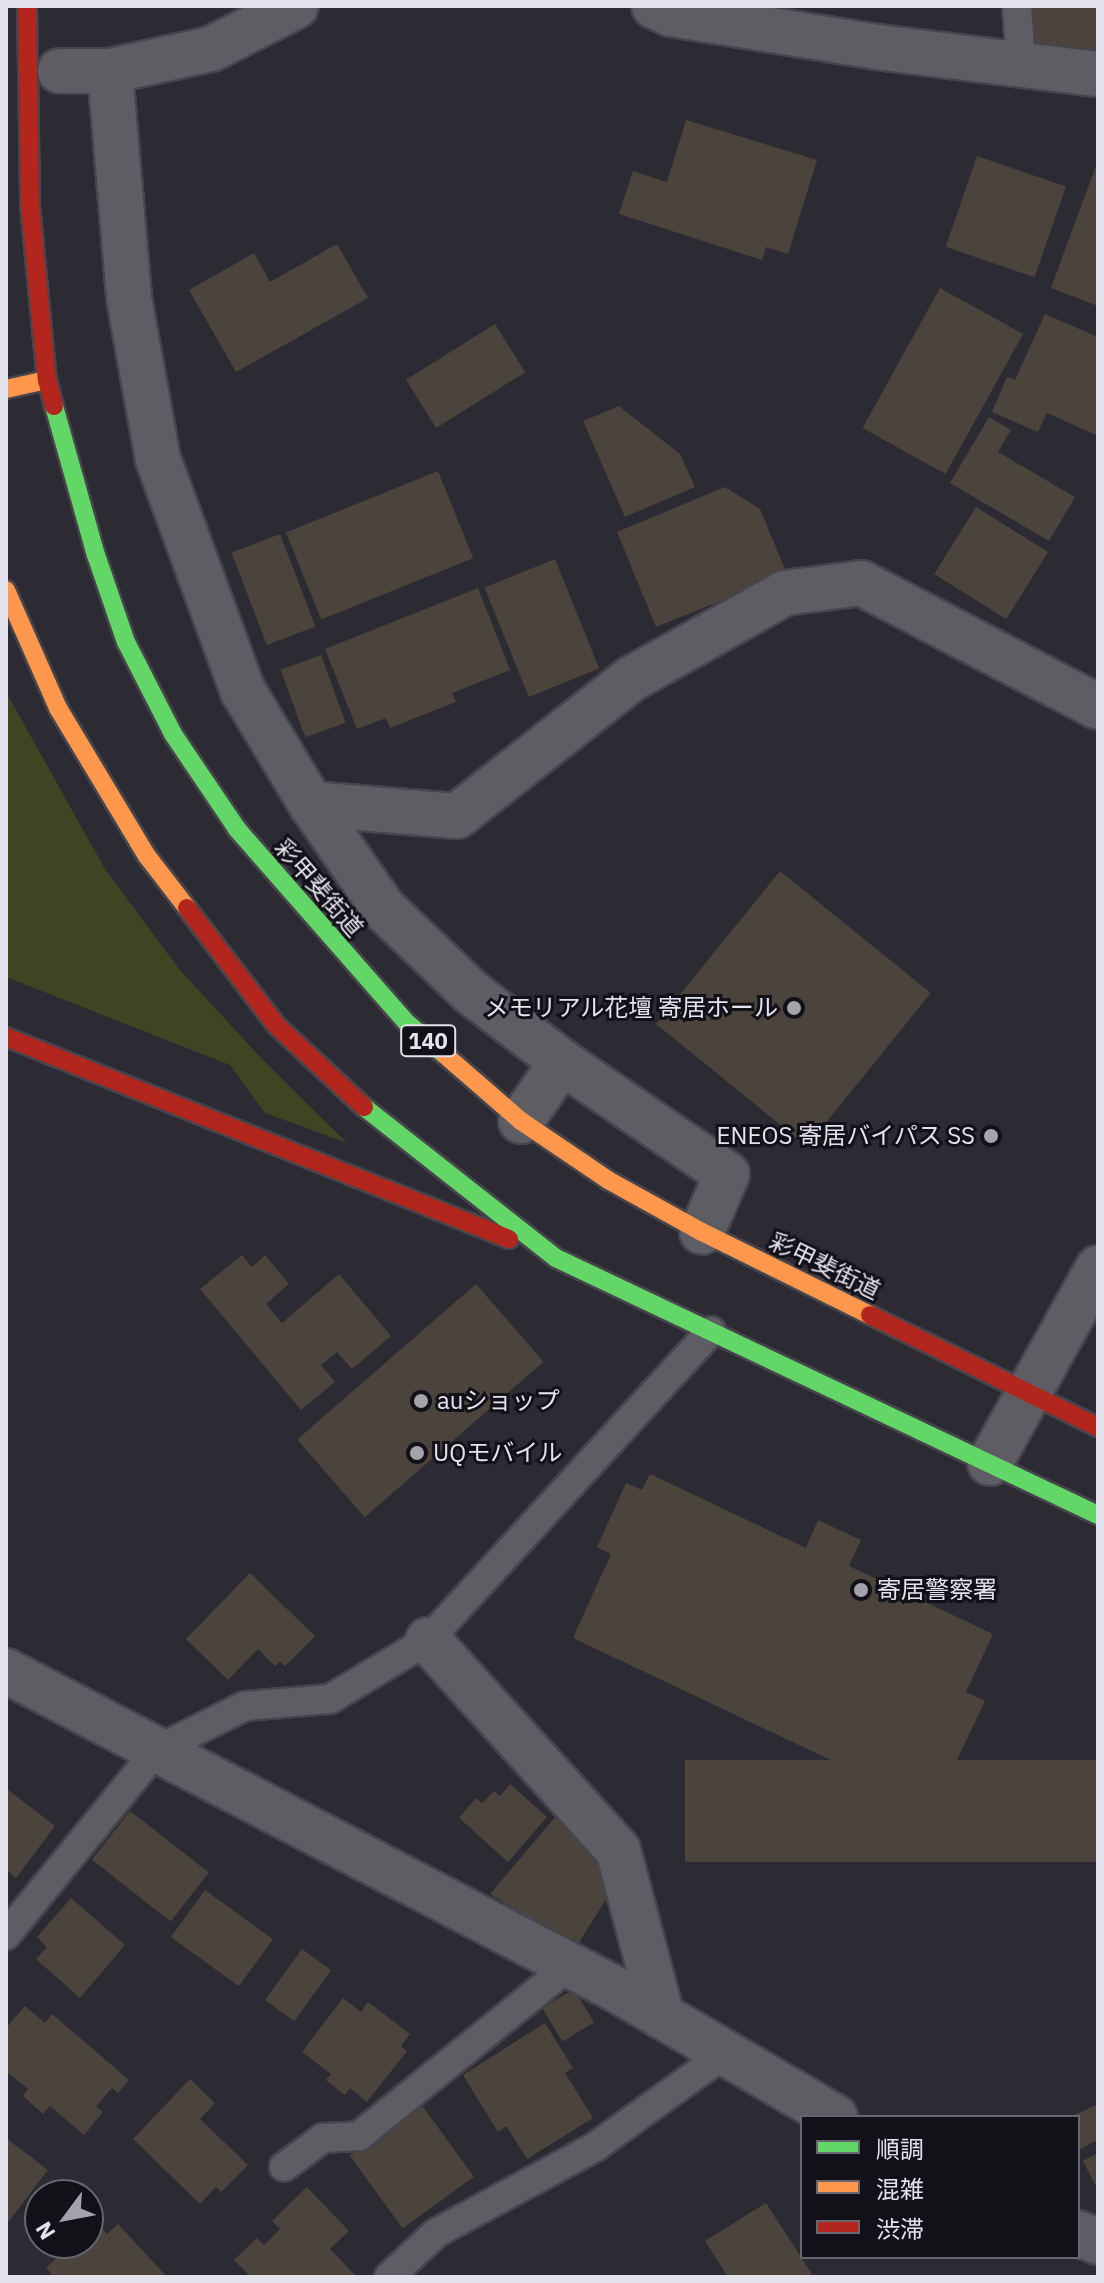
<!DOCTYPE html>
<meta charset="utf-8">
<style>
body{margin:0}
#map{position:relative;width:1104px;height:2283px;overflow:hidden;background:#2c2a32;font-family:"IBM Plex Sans","Noto Sans JP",sans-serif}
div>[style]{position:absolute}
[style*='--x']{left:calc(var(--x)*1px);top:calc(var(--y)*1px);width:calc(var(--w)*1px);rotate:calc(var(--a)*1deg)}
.green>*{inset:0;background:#404423}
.building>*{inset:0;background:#4b443d;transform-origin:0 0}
.roads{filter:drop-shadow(2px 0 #47454c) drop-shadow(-2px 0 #47454c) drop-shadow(0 2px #47454c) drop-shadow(0 -2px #47454c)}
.lane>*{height:28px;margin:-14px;padding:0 14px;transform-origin:14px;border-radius:14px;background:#5e5d63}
.street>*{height:44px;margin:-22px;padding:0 22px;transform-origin:22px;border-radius:22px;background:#5e5d63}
.fast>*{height:18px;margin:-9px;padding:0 9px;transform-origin:9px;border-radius:9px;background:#63d668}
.slow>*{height:18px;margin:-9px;padding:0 9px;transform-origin:9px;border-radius:9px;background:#ff974d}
.jam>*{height:18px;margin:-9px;padding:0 9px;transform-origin:9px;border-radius:9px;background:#b3261e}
.dots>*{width:22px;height:22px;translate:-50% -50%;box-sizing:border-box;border:4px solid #131118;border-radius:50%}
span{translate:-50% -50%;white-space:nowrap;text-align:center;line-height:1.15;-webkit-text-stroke:6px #131118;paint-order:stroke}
.shield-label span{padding:2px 6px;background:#131118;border:2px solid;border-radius:6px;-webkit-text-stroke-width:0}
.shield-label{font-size:22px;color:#e4e2ec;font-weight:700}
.street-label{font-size:24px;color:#e4e2ec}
.poi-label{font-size:24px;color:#e4e2ec}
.right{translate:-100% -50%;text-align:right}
.left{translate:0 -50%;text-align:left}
.frame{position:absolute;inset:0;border:8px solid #e4e2ec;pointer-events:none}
.legend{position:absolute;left:800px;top:2115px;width:280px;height:144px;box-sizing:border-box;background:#131118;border:2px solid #67656d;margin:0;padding:10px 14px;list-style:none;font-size:24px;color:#e4e2ec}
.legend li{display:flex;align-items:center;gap:16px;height:40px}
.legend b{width:40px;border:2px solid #67656d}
.north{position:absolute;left:24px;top:2179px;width:80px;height:80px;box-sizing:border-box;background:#131118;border:2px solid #67656d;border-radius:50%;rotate:238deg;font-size:22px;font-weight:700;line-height:32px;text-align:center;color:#e4e2ec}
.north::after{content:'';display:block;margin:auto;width:28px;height:36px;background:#a4a2ab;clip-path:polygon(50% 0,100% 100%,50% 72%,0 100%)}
</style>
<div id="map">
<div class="green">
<div style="clip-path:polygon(6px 692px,105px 869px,179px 969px,262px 1059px,347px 1143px,265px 1113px,230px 1065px,6px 977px)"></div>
</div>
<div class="building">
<div style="left:1028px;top:6px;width:70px;height:43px"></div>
<div style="clip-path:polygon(686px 120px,817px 160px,788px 254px,766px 247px,762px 260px,619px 214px,633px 171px,667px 182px)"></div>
<div style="left:977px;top:156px;width:94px;height:96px;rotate:19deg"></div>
<div style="clip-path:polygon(1098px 160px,1098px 306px,1051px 288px)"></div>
<div style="clip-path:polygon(337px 244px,368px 298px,236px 372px,189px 290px,254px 253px,270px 282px)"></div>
<div style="left:940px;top:288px;width:95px;height:160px;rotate:29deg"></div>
<div style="clip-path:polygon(1045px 314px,1098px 337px,1098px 436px,1047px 413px,1038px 432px,992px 412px,1007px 377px,1015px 380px)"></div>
<div style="left:495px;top:324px;width:57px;height:105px;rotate:58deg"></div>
<div style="clip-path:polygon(619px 406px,680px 454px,695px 487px,625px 517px,583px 421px)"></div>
<div style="clip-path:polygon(989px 417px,1011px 430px,998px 452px,1075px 497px,1049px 541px,950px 483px)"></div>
<div style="left:438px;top:471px;width:94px;height:164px;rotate:68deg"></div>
<div style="clip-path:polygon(725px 487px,760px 509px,787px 574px,656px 627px,617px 532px)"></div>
<div style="left:976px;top:507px;width:85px;height:79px;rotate:32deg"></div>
<div style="left:280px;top:534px;width:99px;height:52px;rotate:69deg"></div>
<div style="left:555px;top:559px;width:118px;height:76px;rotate:68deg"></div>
<div style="clip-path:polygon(478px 588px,510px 670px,452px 693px,456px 702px,390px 728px,386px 718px,357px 729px,325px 649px)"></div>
<div style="left:321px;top:655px;width:72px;height:43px;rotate:70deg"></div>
<div style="left:780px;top:871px;width:194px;height:197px;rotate:39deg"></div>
<div style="clip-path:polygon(242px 1255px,252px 1267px,265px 1255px,289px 1284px,266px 1304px,282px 1323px,339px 1274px,391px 1336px,352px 1369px,337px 1352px,321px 1365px,335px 1382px,301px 1410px,200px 1289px)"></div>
<div style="left:476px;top:1284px;width:103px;height:237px;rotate:49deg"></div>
<div style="clip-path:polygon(650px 1474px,806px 1548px,818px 1520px,861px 1540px,849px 1566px,993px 1634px,966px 1692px,985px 1701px,946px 1783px,930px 1775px,917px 1801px,573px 1638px,611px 1554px,597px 1547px,626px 1483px,642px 1490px)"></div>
<div style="clip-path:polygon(250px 1573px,315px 1636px,285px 1666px,280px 1661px,275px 1666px,258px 1649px,228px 1680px,186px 1639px)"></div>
<div style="left:1098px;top:1760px;width:102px;height:413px;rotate:90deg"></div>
<div style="clip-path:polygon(510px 1784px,547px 1817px,508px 1862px,459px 1818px,476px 1798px,482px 1803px,494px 1791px,500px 1796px)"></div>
<div style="clip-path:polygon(6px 1788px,55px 1826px,16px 1878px,6px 1869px)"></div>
<div style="left:130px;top:1811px;width:100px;height:62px;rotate:38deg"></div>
<div style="clip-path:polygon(557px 1815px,601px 1857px,607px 1898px,576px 1947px,490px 1894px)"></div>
<div style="left:205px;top:1890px;width:84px;height:58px;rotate:36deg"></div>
<div style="clip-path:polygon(71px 1898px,125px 1945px,80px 1998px,36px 1959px,47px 1947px,37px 1937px)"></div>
<div style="left:302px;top:1949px;width:36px;height:63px;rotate:36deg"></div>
<div style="left:574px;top:1989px;width:39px;height:37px;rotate:59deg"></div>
<div style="clip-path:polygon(343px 1998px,361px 2012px,368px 2002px,410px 2034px,401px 2046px,407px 2051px,367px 2102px,350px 2088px,345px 2095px,326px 2080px,331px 2074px,302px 2052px)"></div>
<div style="clip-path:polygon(25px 2006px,45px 2023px,52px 2014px,129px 2080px,118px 2093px,112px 2088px,96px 2106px,103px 2112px,84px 2135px,50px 2106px,43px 2114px,23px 2096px,28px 2089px,6px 2071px,6px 2028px)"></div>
<div style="clip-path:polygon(545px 2023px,573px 2068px,565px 2073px,593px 2118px,527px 2159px,506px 2126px,498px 2132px,463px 2075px)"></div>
<div style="clip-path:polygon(190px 2079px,215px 2103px,200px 2119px,248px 2165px,221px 2192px,216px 2187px,200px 2204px,133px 2139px)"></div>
<div style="left:421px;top:2104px;width:90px;height:88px;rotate:54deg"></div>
<div style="clip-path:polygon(1098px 2104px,1098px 2140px,1078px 2150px,1078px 2117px,1070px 2117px)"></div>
<div style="clip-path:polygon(6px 2138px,48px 2170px,6px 2225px)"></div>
<div style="clip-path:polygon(1098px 2153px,1098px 2190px,1083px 2161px)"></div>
<div style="clip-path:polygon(307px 2187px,349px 2231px,330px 2249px,357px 2277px,251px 2277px,234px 2260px,257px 2238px,264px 2245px,280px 2229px,272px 2221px)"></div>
<div style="clip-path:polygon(766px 2203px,812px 2274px,807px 2277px,728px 2277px,705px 2241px)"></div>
<div style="clip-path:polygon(95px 2221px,107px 2234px,118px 2224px,167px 2277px,50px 2277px,52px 2274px,46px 2268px,72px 2243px,88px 2243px,88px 2228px)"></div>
</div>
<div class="roads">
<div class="lane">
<div style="--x:1017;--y:6;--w:58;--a:86.1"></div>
<div style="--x:6;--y:1935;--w:239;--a:-50.8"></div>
<div style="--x:157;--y:1750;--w:98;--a:-26.6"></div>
<div style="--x:245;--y:1706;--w:85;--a:-4.7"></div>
<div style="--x:330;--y:1699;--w:114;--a:-31"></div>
<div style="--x:428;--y:1640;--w:419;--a:-47.5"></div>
<div style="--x:284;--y:2167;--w:49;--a:-36.6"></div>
<div style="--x:323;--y:2138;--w:36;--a:-3"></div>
<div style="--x:359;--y:2136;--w:270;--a:-39"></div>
<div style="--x:389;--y:2277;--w:64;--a:-43.1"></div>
<div style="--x:436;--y:2233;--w:181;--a:-28.4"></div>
<div style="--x:595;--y:2147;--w:161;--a:-35.7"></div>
</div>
<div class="street">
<div style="--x:654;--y:6;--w:19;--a:25"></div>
<div style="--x:671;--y:14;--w:209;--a:9.1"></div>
<div style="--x:877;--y:47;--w:223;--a:7"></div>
<div style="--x:60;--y:71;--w:50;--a:0"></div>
<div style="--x:110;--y:71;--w:103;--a:-12.3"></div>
<div style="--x:211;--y:49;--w:95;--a:-26.8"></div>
<div style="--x:110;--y:71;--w:228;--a:85.2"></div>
<div style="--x:129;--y:298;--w:164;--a:79.8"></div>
<div style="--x:158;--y:459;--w:247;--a:69.9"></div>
<div style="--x:243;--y:691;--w:132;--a:59"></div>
<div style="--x:311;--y:804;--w:126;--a:55.3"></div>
<div style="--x:383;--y:908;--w:123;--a:43.7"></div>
<div style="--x:472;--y:993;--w:113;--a:37.5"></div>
<div style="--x:562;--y:1062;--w:199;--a:34.2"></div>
<div style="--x:727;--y:1174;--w:63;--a:113.3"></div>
<div style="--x:311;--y:804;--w:146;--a:4.7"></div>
<div style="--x:457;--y:816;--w:221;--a:-38.2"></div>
<div style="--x:631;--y:679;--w:176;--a:-29.2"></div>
<div style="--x:785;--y:593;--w:77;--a:-7.5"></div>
<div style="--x:861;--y:583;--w:267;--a:27.6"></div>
<div style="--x:521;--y:1121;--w:72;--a:-55.2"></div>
<div style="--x:990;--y:1463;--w:223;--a:-61"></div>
<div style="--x:428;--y:1640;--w:283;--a:47.9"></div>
<div style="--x:618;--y:1850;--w:172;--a:75.2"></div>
<div style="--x:6;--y:1671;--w:694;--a:27.56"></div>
<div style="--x:621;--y:1992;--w:248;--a:30.3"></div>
<div style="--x:1078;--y:2233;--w:22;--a:24"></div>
</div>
<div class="fast">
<div style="--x:54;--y:406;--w:155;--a:74.3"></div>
<div style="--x:96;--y:555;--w:92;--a:71"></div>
<div style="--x:126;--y:642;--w:103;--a:62.9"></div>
<div style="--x:173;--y:734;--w:115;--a:56"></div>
<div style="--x:237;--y:829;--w:259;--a:48.8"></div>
<div style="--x:408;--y:1024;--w:48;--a:40"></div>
<div style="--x:364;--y:1107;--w:244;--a:38.2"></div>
<div style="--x:556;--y:1258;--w:600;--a:25.37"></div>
</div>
<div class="slow">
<div style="--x:6;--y:389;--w:42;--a:-12.4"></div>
<div style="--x:6;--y:590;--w:129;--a:66.2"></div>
<div style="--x:58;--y:708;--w:173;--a:59"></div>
<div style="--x:147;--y:856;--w:66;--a:52.4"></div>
<div style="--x:445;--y:1055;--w:101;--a:41"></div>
<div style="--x:521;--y:1121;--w:105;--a:34.1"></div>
<div style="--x:608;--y:1180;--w:107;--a:29"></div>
<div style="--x:702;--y:1232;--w:187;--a:26.3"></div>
</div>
<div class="jam">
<div style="--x:27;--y:6;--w:199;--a:89.1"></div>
<div style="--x:30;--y:205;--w:176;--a:84.5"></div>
<div style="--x:47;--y:380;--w:27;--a:75"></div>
<div style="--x:187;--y:908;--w:148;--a:52.7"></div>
<div style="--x:277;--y:1026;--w:119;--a:43"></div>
<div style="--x:6;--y:1037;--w:542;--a:21.88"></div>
<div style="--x:870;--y:1315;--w:254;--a:26.2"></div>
</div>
</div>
<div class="dots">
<div style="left:794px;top:1008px;background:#a4a2ab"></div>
<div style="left:991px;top:1136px;background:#a4a2ab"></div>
<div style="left:421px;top:1401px;background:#a4a2ab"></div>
<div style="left:417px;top:1453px;background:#a4a2ab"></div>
<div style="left:861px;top:1590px;background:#a4a2ab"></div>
</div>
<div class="shield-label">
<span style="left:428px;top:1041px">140</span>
</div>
<div class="street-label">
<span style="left:319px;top:888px;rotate:49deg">彩甲斐街道</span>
<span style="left:825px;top:1266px;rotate:26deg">彩甲斐街道</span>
</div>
<div class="poi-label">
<span class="right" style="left:778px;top:1008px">メモリアル花壇 寄居ホール</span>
<span class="right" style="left:975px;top:1136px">ENEOS 寄居バイパス SS</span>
<span class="left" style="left:437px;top:1401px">auショップ</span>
<span class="left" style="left:433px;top:1453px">UQモバイル</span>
<span class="left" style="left:877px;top:1590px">寄居警察署</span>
</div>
<div class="frame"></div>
<ul class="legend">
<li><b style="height:10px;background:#63d668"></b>順調</li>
<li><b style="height:10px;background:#ff974d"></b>混雑</li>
<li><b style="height:10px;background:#b3261e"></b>渋滞</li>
</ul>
<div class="north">N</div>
</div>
